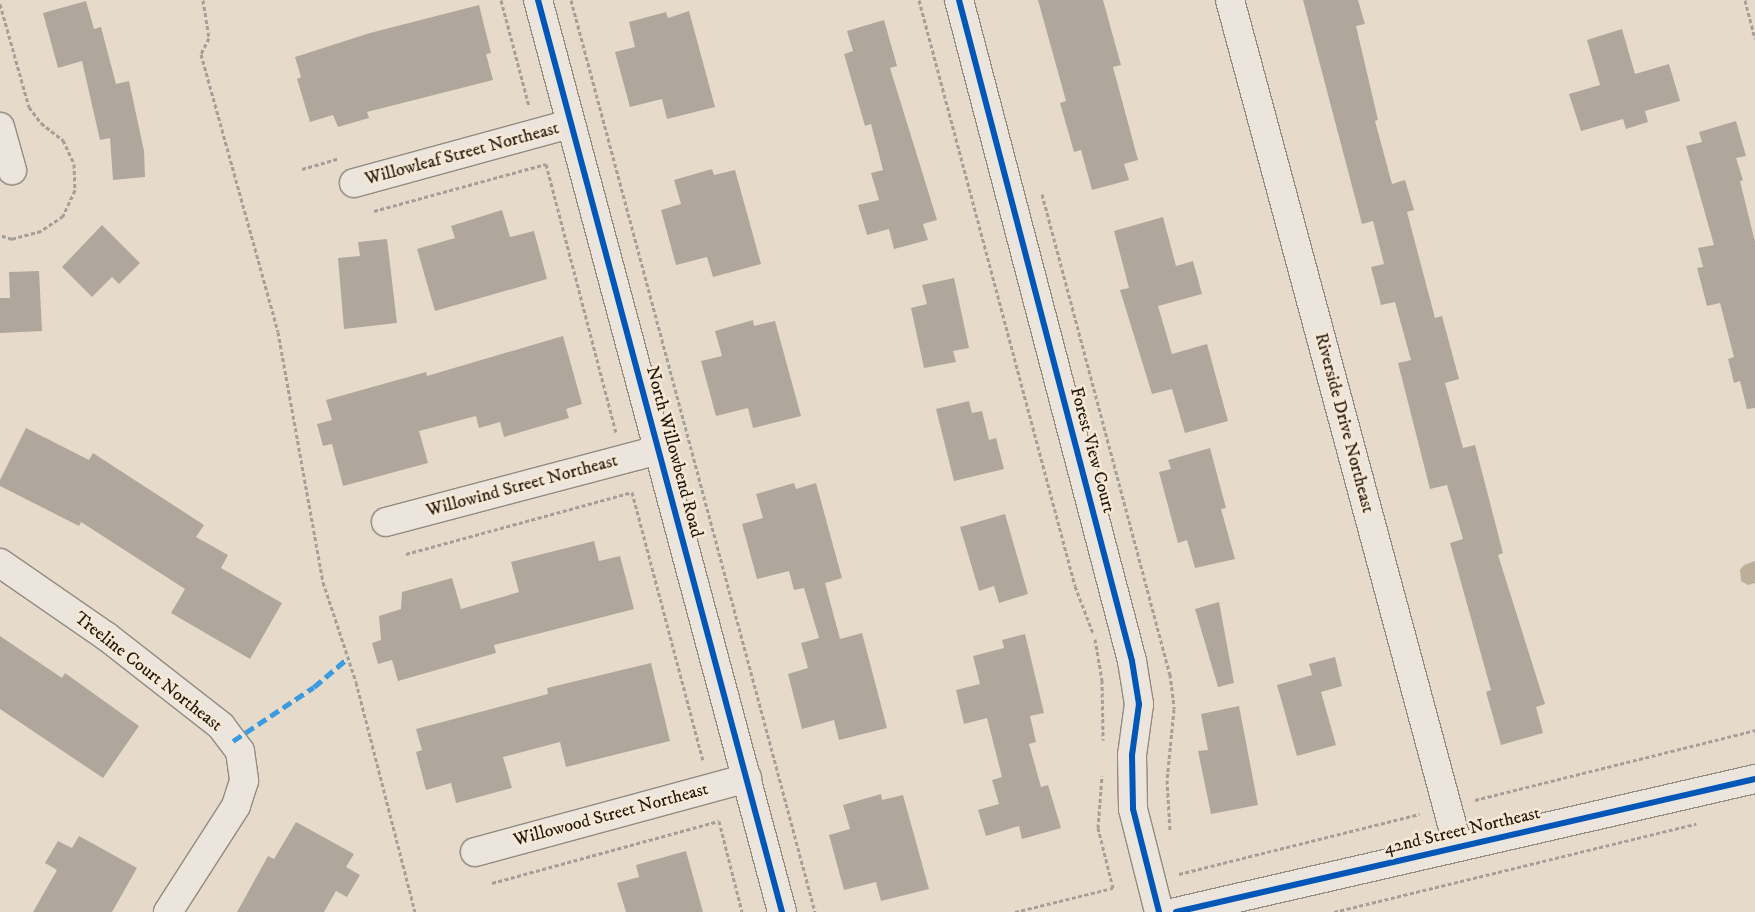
<!DOCTYPE html>
<style>
body{margin:0}
#map{position:relative;width:1755px;height:912px;overflow:hidden;background:#e6dbcb;font-family:"IM FELL DW Pica",serif}
div>[style]{position:absolute}
[style*='--x']{left:calc(var(--x)*1px);top:calc(var(--y)*1px);width:calc(var(--w)*1px);rotate:calc(var(--a)*1deg)}
.water>*{inset:0;background:#bdae99}
.building>*{inset:0;background:#b0a79c}
.path>*{height:3px;margin-top:-1.5px;transform-origin:0;background:repeating-linear-gradient(90deg,#a49f98 0 4px,transparent 0 6.5px)}
.roads{filter:drop-shadow(1px 0 #928b80) drop-shadow(-1px 0 #928b80) drop-shadow(0 1px #928b80) drop-shadow(0 -1px #928b80)}
.minor>*{height:28px;margin:-14px;padding:0 14px;transform-origin:14px;border-radius:14px;background:#ebe5dd}
.quiet>*{height:5px;margin-top:-2.5px;transform-origin:0;background:repeating-linear-gradient(90deg,#3c9bde 0 10px,transparent 0 15px)}
.cycleway>*{height:6px;margin:-3px;padding:0 3px;transform-origin:3px;border-radius:3px;background:#0057b8}
span{translate:-50% -50%;white-space:nowrap;text-align:center;line-height:1.15;-webkit-text-stroke:5px #f7e8d5;paint-order:stroke}
.street-label{font-size:18px;color:#21190f}
</style>
<div id="map">
<div class="water">
<div style="clip-path:polygon(1755px 561px,1755px 583px,1748px 585px,1741px 581px,1740px 570px,1744px 565px)"></div>
</div>
<div class="building">
<div style="clip-path:polygon(1038px 0,1103px 0,1121px 65px,1113px 67px,1138px 160px,1124px 164px,1129px 180px,1092px 190px,1081px 150px,1074px 152px,1060px 103px,1066px 101px)"></div>
<div style="clip-path:polygon(1303px 0,1358px 0,1365px 24px,1356px 26px,1378px 120px,1375px 121px,1392px 184px,1405px 180px,1414px 210px,1407px 212px,1435px 318px,1442px 316px,1459px 379px,1445px 383px,1463px 448px,1475px 445px,1503px 553px,1498px 555px,1545px 704px,1536px 707px,1543px 733px,1501px 745px,1486px 692px,1491px 690px,1450px 543px,1463px 539px,1447px 485px,1430px 489px,1398px 363px,1411px 360px,1395px 302px,1381px 305px,1371px 267px,1384px 264px,1373px 221px,1362px 224px)"></div>
<div style="clip-path:polygon(86px 1px,94px 29px,101px 27px,116px 84px,129px 81px,144px 151px,145px 177px,113px 180px,110px 138px,100px 140px,82px 61px,58px 68px,43px 13px)"></div>
<div style="clip-path:polygon(479px 5px,491px 53px,486px 54px,493px 80px,367px 112px,369px 118px,338px 127px,333px 115px,310px 122px,297px 79px,301px 77px,295px 57px,370px 33px)"></div>
<div style="clip-path:polygon(689px 11px,715px 107px,667px 119px,662px 99px,630px 107px,615px 52px,635px 47px,629px 22px,666px 12px,668px 18px)"></div>
<div style="clip-path:polygon(884px 20px,897px 66px,890px 68px,937px 220px,923px 224px,928px 240px,894px 249px,889px 229px,867px 235px,858px 205px,879px 200px,871px 173px,883px 170px,871px 124px,865px 126px,844px 54px,853px 51px,847px 31px)"></div>
<div style="clip-path:polygon(1622px 29px,1635px 74px,1669px 64px,1680px 101px,1645px 111px,1648px 122px,1626px 129px,1623px 119px,1581px 131px,1569px 94px,1600px 85px,1587px 40px)"></div>
<div style="clip-path:polygon(1736px 121px,1746px 156px,1736px 158px,1743px 180px,1740px 181px,1755px 242px,1755px 408px,1747px 409px,1740px 381px,1734px 383px,1728px 359px,1734px 357px,1720px 303px,1707px 306px,1697px 268px,1703px 267px,1698px 248px,1714px 245px,1686px 146px,1702px 142px,1699px 132px)"></div>
<div style="clip-path:polygon(712px 169px,714px 175px,735px 170px,761px 264px,713px 277px,707px 257px,676px 265px,661px 210px,681px 204px,674px 180px)"></div>
<div style="clip-path:polygon(502px 210px,510px 237px,534px 231px,547px 279px,435px 311px,417px 249px,455px 238px,451px 226px)"></div>
<div style="clip-path:polygon(1163px 217px,1176px 266px,1193px 261px,1202px 294px,1158px 306px,1172px 354px,1207px 344px,1228px 421px,1185px 433px,1172px 389px,1152px 394px,1120px 290px,1129px 288px,1114px 231px)"></div>
<div style="clip-path:polygon(102px 225px,140px 263px,119px 284px,112px 277px,92px 297px,62px 267px)"></div>
<div style="clip-path:polygon(387px 239px,397px 323px,344px 329px,338px 258px,360px 256px,358px 242px)"></div>
<div style="clip-path:polygon(39px 271px,42px 331px,0 333px,0 298px,10px 298px,9px 272px)"></div>
<div style="clip-path:polygon(954px 278px,969px 348px,953px 351px,956px 362px,924px 368px,911px 308px,927px 304px,922px 285px)"></div>
<div style="clip-path:polygon(753px 320px,754px 326px,775px 321px,801px 416px,753px 428px,748px 408px,716px 416px,701px 361px,722px 356px,715px 331px)"></div>
<div style="clip-path:polygon(563px 336px,582px 404px,566px 409px,569px 418px,504px 437px,500px 422px,479px 428px,476px 416px,419px 431px,428px 463px,343px 486px,332px 444px,323px 446px,317px 424px,332px 420px,326px 400px,426px 372px,427px 376px)"></div>
<div style="clip-path:polygon(969px 401px,972px 413px,982px 411px,989px 440px,996px 438px,1004px 469px,954px 481px,936px 409px)"></div>
<div style="clip-path:polygon(26px 428px,89px 460px,93px 453px,204px 525px,196px 537px,228px 555px,221px 568px,282px 603px,250px 659px,171px 613px,185px 589px,81px 522px,79px 526px,0 486px,0 480px)"></div>
<div style="clip-path:polygon(1210px 448px,1226px 508px,1221px 509px,1235px 559px,1195px 568px,1187px 540px,1178px 543px,1159px 472px,1171px 469px,1168px 460px)"></div>
<div style="clip-path:polygon(794px 483px,796px 489px,816px 483px,842px 578px,825px 583px,840px 639px,862px 633px,887px 728px,839px 740px,834px 720px,802px 729px,788px 674px,808px 668px,801px 643px,819px 638px,804px 588px,794px 590px,789px 571px,757px 579px,742px 524px,763px 518px,756px 494px)"></div>
<div style="clip-path:polygon(1005px 514px,1028px 594px,999px 603px,994px 586px,979px 591px,960px 527px)"></div>
<div style="clip-path:polygon(594px 541px,599px 561px,620px 556px,634px 609px,494px 645px,496px 653px,398px 681px,392px 660px,378px 664px,372px 643px,381px 640px,379px 616px,401px 609px,402px 592px,452px 578px,461px 609px,519px 592px,511px 562px)"></div>
<div style="clip-path:polygon(1219px 602px,1234px 683px,1218px 687px,1195px 609px)"></div>
<div style="clip-path:polygon(1025px 634px,1044px 713px,1030px 716px,1036px 742px,1029px 744px,1041px 787px,1048px 785px,1061px 828px,1022px 839px,1019px 826px,986px 836px,978px 810px,999px 804px,992px 780px,1002px 777px,987px 718px,964px 724px,956px 690px,980px 684px,973px 656px,1004px 648px,1002px 640px)"></div>
<div style="clip-path:polygon(0 636px,62px 678px,65px 673px,139px 726px,103px 778px,0 709px)"></div>
<div style="clip-path:polygon(1335px 657px,1342px 686px,1321px 692px,1336px 745px,1297px 756px,1277px 685px,1312px 675px,1309px 664px)"></div>
<div style="clip-path:polygon(651px 663px,670px 741px,566px 767px,560px 742px,503px 757px,512px 788px,456px 803px,451px 783px,426px 790px,416px 752px,422px 750px,416px 729px,548px 694px,547px 688px)"></div>
<div style="clip-path:polygon(1239px 706px,1258px 805px,1211px 814px,1198px 751px,1208px 750px,1201px 714px)"></div>
<div style="clip-path:polygon(881px 794px,882px 800px,903px 795px,929px 889px,881px 901px,876px 882px,844px 890px,829px 835px,850px 829px,843px 805px)"></div>
<div style="clip-path:polygon(296px 822px,354px 854px,346px 867px,360px 875px,347px 897px,336px 891px,324px 912px,237px 912px,268px 856px,274px 859px)"></div>
<div style="clip-path:polygon(79px 836px,137px 868px,112px 912px,33px 912px,57px 870px,45px 863px,58px 841px,72px 848px)"></div>
<div style="clip-path:polygon(686px 851px,703px 912px,626px 912px,617px 883px,639px 877px,636px 865px)"></div>
</div>
<div class="path">
<div style="--x:203;--y:0;--w:38;--a:81"></div>
<div style="--x:209;--y:38;--w:18;--a:117"></div>
<div style="--x:201;--y:54;--w:288;--a:74.5"></div>
<div style="--x:278;--y:332;--w:254;--a:79.8"></div>
<div style="--x:323;--y:582;--w:105;--a:71.7"></div>
<div style="--x:356;--y:682;--w:237;--a:75.6"></div>
<div style="--x:501;--y:0;--w:110;--a:75.2"></div>
<div style="--x:571;--y:0;--w:944;--a:75.02"></div>
<div style="--x:919;--y:0;--w:606;--a:75.09"></div>
<div style="--x:1075;--y:586;--w:50;--a:69"></div>
<div style="--x:1745;--y:0;--w:40;--a:75.6"></div>
<div style="--x:0;--y:4;--w:107;--a:74.3"></div>
<div style="--x:29;--y:107;--w:20;--a:53"></div>
<div style="--x:41;--y:123;--w:28;--a:38"></div>
<div style="--x:63;--y:140;--w:26;--a:65"></div>
<div style="--x:74;--y:164;--w:26;--a:88"></div>
<div style="--x:75;--y:190;--w:29;--a:115"></div>
<div style="--x:63;--y:216;--w:27;--a:146"></div>
<div style="--x:41;--y:231;--w:30;--a:165"></div>
<div style="--x:12;--y:239;--w:13;--a:-162"></div>
<div style="--x:302;--y:169;--w:37;--a:-16"></div>
<div style="--x:1042;--y:194;--w:497;--a:75.1"></div>
<div style="--x:1170;--y:674;--w:35;--a:83"></div>
<div style="--x:1174;--y:709;--w:71;--a:95.6"></div>
<div style="--x:1167;--y:780;--w:50;--a:86.6"></div>
<div style="--x:374;--y:211;--w:178;--a:-15.3"></div>
<div style="--x:546;--y:164;--w:277;--a:75.4"></div>
<div style="--x:406;--y:554;--w:234;--a:-15.3"></div>
<div style="--x:632;--y:492;--w:278;--a:75.2"></div>
<div style="--x:1095;--y:639;--w:42;--a:80.3"></div>
<div style="--x:1102;--y:680;--w:60;--a:89"></div>
<div style="--x:1475;--y:800;--w:289;--a:-14"></div>
<div style="--x:1179;--y:874;--w:248;--a:-14"></div>
<div style="--x:492;--y:883;--w:235;--a:-15.3"></div>
<div style="--x:719;--y:821;--w:94;--a:75.8"></div>
<div style="--x:1015;--y:912;--w:101;--a:-13.8"></div>
<div style="--x:1113;--y:888;--w:62;--a:-104"></div>
<div style="--x:1098;--y:828;--w:52;--a:-85.6"></div>
<div style="--x:1334;--y:912;--w:373;--a:-13.7"></div>
</div>
<div class="roads">
<div class="minor">
<div style="--x:538;--y:0;--w:944;--a:75.02"></div>
<div style="--x:959;--y:0;--w:683;--a:75.33"></div>
<div style="--x:1132;--y:661;--w:44;--a:80.8"></div>
<div style="--x:1139;--y:704;--w:51;--a:97.8"></div>
<div style="--x:1132;--y:755;--w:54;--a:88.9"></div>
<div style="--x:1133;--y:809;--w:106;--a:75.8"></div>
<div style="--x:1230;--y:0;--w:877;--a:74.93"></div>
<div style="--x:0;--y:127;--w:45;--a:74.4"></div>
<div style="--x:354;--y:183;--w:223;--a:-15.3"></div>
<div style="--x:386;--y:522;--w:281;--a:-14.8"></div>
<div style="--x:0;--y:563;--w:129;--a:34.6"></div>
<div style="--x:106;--y:636;--w:146;--a:38"></div>
<div style="--x:221;--y:726;--w:31;--a:53"></div>
<div style="--x:240;--y:751;--w:30;--a:82"></div>
<div style="--x:244;--y:781;--w:26;--a:108"></div>
<div style="--x:236;--y:806;--w:126;--a:122.7"></div>
<div style="--x:475;--y:852;--w:282;--a:-15.2"></div>
<div style="--x:1176;--y:912;--w:594;--a:-12.94"></div>
</div>
</div>
<div class="quiet">
<div style="--x:233;--y:741;--w:97;--a:-33.7"></div>
<div style="--x:314;--y:687;--w:45;--a:-40.5"></div>
</div>
<div class="cycleway">
<div style="--x:538;--y:0;--w:944;--a:75.02"></div>
<div style="--x:959;--y:0;--w:683;--a:75.33"></div>
<div style="--x:1132;--y:661;--w:44;--a:80.8"></div>
<div style="--x:1139;--y:704;--w:51;--a:97.8"></div>
<div style="--x:1132;--y:755;--w:54;--a:88.9"></div>
<div style="--x:1133;--y:809;--w:106;--a:75.8"></div>
<div style="--x:1176;--y:912;--w:594;--a:-12.94"></div>
</div>
<div class="street-label">
<span style="left:462px;top:154px;rotate:-15deg">Willowleaf Street Northeast</span>
<span style="left:1344px;top:423px;rotate:75deg">Riverside Drive Northeast</span>
<span style="left:1092px;top:450px;rotate:75deg">Forest View Court</span>
<span style="left:674px;top:452px;rotate:75deg">North Willowbend Road</span>
<span style="left:522px;top:486px;rotate:-15deg">Willowind Street Northeast</span>
<span style="left:148px;top:672px;rotate:38deg">Treeline Court Northeast</span>
<span style="left:611px;top:815px;rotate:-15deg">Willowood Street Northeast</span>
<span style="left:1462px;top:831px;rotate:-13deg">42nd Street Northeast</span>
</div>
</div>
